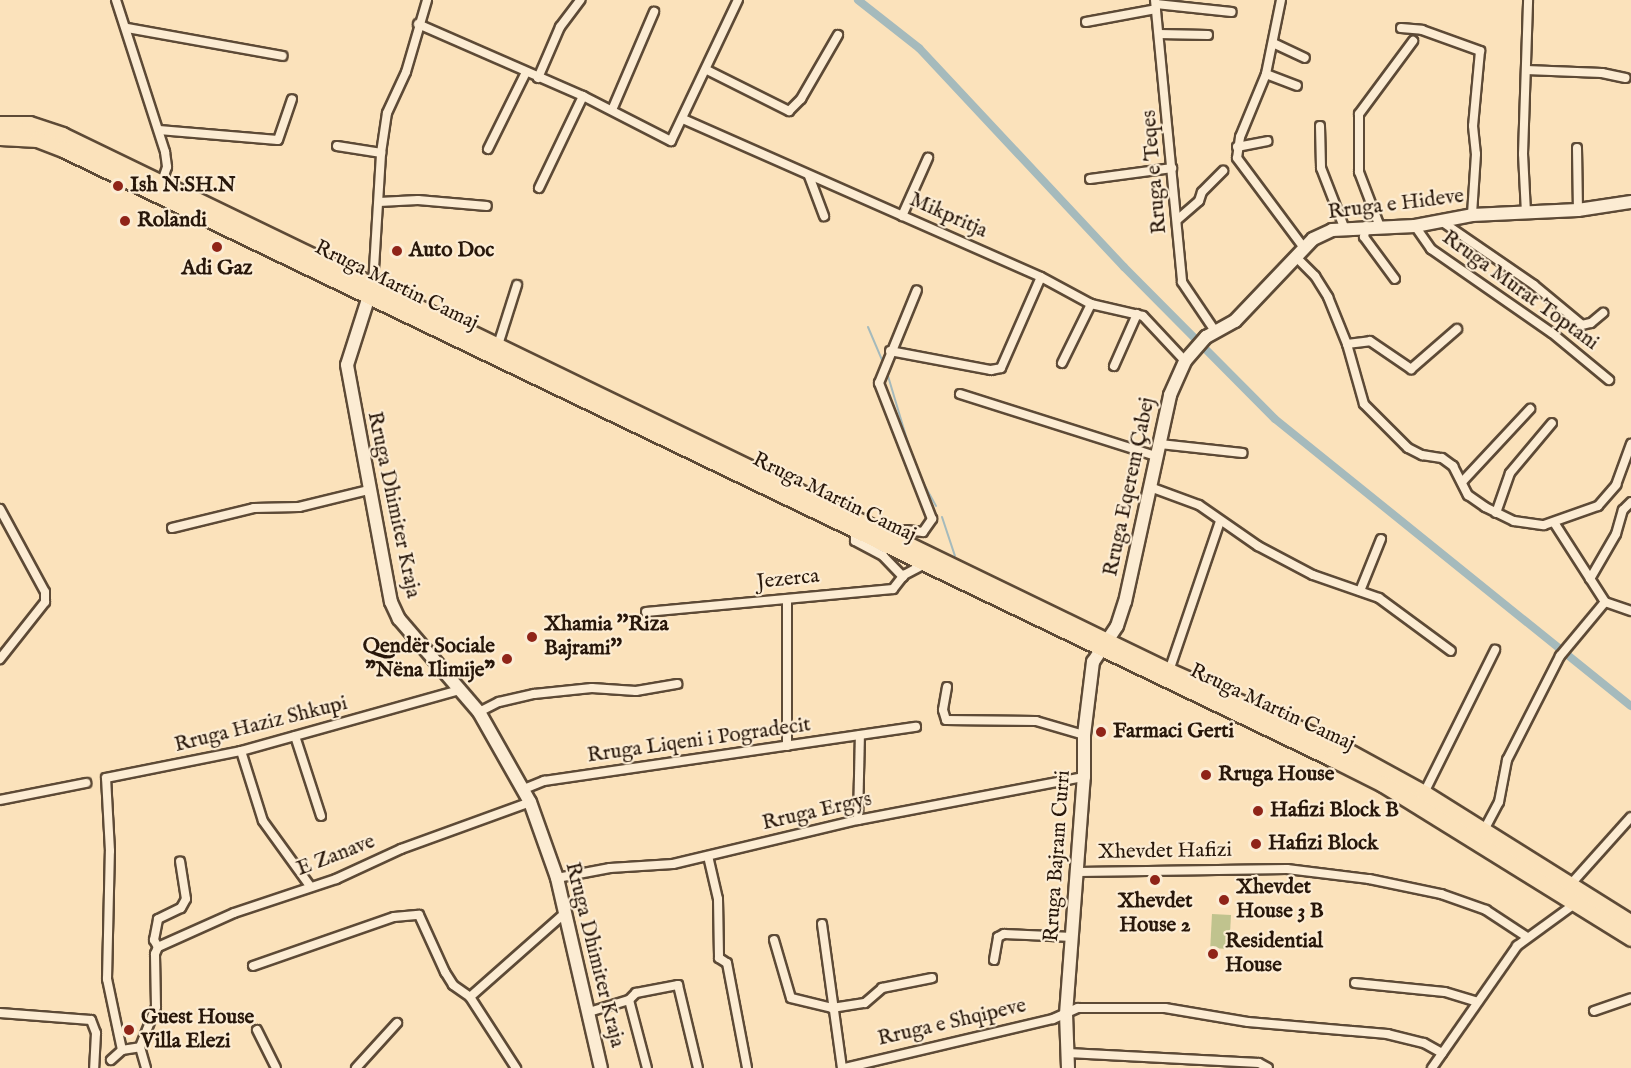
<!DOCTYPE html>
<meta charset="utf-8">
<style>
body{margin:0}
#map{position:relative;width:1631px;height:1068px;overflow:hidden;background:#fbe2bb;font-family:"IM FELL English",serif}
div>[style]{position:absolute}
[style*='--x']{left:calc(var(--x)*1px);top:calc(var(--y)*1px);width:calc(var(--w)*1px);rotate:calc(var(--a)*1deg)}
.green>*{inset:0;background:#c0c38e;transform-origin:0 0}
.stream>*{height:2px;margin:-1px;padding:0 1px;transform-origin:1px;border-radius:1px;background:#a5babc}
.canal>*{height:8px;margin:-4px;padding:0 4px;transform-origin:4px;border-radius:4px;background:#a5babc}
.roads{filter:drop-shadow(2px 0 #5d4a36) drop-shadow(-2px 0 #5d4a36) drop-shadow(0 2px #5d4a36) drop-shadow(0 -2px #5d4a36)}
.street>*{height:8px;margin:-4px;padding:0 4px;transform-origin:4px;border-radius:4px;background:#fcecd3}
.secondary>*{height:12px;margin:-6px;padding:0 6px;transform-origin:6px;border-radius:6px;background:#fcecd3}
.highway>*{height:15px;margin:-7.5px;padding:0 7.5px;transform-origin:7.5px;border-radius:7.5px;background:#fbe2bb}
.dots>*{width:16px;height:16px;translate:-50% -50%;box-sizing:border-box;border:3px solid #fcecd3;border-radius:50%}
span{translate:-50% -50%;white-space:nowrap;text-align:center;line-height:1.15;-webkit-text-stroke:4.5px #fcecd3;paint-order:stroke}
.street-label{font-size:21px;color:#28170a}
.poi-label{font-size:21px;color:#28170a;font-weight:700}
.left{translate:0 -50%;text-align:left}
.right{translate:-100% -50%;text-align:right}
</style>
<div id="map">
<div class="green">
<div style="left:1212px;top:914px;width:19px;height:34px;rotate:3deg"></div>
</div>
<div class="stream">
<div style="--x:868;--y:327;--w:38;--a:67"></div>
<div style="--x:888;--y:376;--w:88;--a:73.4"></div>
<div style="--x:920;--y:477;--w:33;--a:61"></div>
<div style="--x:942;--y:517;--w:41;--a:71.6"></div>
</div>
<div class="canal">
<div style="--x:858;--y:0;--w:78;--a:38.2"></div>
<div style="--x:919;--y:48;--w:300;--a:46.9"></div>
<div style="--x:1124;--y:267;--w:214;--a:45.2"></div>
<div style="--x:1275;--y:419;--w:457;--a:38.9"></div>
</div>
<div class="roads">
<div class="street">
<div style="--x:116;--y:0;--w:160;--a:72.1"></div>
<div style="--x:165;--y:152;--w:15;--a:82"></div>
<div style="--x:167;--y:167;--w:18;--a:109"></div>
<div style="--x:1155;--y:0;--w:283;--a:84.5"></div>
<div style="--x:1182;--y:282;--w:59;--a:56"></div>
<div style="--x:1281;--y:0;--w:76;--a:101.5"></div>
<div style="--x:1266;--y:74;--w:68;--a:112.4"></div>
<div style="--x:1240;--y:137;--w:21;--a:98"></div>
<div style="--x:1237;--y:158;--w:112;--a:53.3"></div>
<div style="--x:1156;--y:4;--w:76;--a:6"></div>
<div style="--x:1086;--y:22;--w:71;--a:-10.5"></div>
<div style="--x:418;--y:24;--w:180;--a:23.6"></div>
<div style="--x:583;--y:96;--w:99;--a:27.1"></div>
<div style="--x:671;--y:141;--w:156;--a:-64.6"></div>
<div style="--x:127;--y:28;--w:158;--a:10.2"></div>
<div style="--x:1401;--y:28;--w:21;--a:5"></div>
<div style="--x:1422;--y:30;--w:62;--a:19.9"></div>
<div style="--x:1480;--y:51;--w:75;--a:95.3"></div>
<div style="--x:1473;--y:126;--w:28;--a:84"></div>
<div style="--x:1476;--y:154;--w:61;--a:93.8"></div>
<div style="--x:1159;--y:34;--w:49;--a:1.2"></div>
<div style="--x:1273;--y:43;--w:35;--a:25"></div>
<div style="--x:707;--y:70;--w:92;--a:26.6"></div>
<div style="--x:789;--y:111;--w:17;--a:-45"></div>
<div style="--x:801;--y:99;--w:74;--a:-60"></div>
<div style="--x:1526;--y:70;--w:76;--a:2.3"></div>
<div style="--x:1602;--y:73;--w:24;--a:12"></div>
<div style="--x:1266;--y:74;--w:33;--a:21"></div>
<div style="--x:538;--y:78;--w:56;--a:-66.7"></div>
<div style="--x:560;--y:27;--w:34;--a:-53"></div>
<div style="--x:612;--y:110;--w:107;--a:-66.8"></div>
<div style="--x:683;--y:119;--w:391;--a:23.8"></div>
<div style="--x:1041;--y:277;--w:57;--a:28.4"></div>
<div style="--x:1091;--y:304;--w:53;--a:13"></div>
<div style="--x:1143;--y:316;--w:62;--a:47"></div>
<div style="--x:1320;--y:126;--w:42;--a:88.6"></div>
<div style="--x:1321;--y:168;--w:63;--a:68.7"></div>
<div style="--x:159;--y:130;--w:119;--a:4.8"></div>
<div style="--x:278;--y:140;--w:43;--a:-71.1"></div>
<div style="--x:337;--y:146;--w:45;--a:9"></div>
<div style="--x:1237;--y:147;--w:31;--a:-11"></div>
<div style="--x:1577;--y:148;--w:62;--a:89.1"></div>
<div style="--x:488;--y:149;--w:86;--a:-63.7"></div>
<div style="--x:809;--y:176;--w:43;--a:69.4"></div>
<div style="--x:1090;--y:179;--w:83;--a:-7.6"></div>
<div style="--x:539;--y:188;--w:102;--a:-64.4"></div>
<div style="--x:379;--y:202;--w:39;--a:-3"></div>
<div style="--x:418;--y:200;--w:69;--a:5"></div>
<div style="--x:1526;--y:213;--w:59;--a:-92.9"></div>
<div style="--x:1523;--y:154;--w:154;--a:-88.1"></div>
<div style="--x:902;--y:216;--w:64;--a:-65.9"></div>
<div style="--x:1177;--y:220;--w:29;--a:-41"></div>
<div style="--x:1199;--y:201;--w:9;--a:-72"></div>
<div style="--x:1202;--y:192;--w:30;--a:-45"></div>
<div style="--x:1441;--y:221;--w:113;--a:34.5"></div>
<div style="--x:1534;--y:285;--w:62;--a:39.8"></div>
<div style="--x:1582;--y:325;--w:9;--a:-13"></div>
<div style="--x:1591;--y:323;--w:16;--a:-40"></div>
<div style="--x:1366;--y:226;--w:11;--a:100"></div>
<div style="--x:1364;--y:237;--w:52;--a:53.6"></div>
<div style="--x:1415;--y:226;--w:28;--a:55"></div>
<div style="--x:1431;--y:249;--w:147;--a:34.8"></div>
<div style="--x:1552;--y:333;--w:74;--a:39.5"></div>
<div style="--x:1380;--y:227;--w:59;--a:-110.9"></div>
<div style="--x:1359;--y:172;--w:58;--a:-90"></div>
<div style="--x:1359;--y:114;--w:91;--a:-53.5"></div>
<div style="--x:1296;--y:257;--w:27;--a:45"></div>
<div style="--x:1315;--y:276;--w:25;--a:58"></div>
<div style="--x:1328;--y:297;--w:51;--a:68"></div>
<div style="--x:1347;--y:344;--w:62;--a:74.2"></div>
<div style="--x:1364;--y:404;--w:62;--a:45"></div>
<div style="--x:1408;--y:448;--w:16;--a:27"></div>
<div style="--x:1422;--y:455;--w:20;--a:9"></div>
<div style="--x:1442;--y:458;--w:14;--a:36"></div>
<div style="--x:1453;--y:466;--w:33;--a:63"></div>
<div style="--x:1468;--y:495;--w:21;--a:35"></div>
<div style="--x:1485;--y:507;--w:32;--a:26"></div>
<div style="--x:1514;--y:521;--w:30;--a:8"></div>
<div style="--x:1544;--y:525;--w:57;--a:-19.4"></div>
<div style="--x:1598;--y:506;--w:28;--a:-49"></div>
<div style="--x:1616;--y:485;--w:44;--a:-69.9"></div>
<div style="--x:373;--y:285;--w:132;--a:-86.5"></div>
<div style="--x:381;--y:153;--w:40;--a:-81.5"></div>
<div style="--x:387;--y:113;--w:45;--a:-65.1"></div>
<div style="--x:406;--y:72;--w:75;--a:-73.7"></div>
<div style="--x:1347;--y:344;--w:23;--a:-7"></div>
<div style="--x:1370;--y:341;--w:50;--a:34.3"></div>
<div style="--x:1411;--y:369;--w:61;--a:-41"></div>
<div style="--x:498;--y:345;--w:63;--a:-72.4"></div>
<div style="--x:890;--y:351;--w:103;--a:10.7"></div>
<div style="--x:991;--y:370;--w:10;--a:-11"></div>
<div style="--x:1001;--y:368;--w:99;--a:-66.3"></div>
<div style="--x:1062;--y:363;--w:66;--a:-63.8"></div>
<div style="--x:1114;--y:366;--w:57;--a:-66.1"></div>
<div style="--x:960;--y:394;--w:206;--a:17.6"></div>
<div style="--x:1160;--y:444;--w:83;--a:6.2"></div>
<div style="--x:1462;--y:482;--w:100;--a:-47"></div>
<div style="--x:1150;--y:487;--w:52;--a:20.2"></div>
<div style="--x:1199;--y:505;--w:72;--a:34.8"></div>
<div style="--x:1258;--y:546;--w:62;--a:27.8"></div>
<div style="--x:1313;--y:575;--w:70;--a:19.2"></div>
<div style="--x:1379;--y:598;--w:89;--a:36.4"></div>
<div style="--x:0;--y:509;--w:94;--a:61.5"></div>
<div style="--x:45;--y:592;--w:10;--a:90"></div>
<div style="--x:45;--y:602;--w:73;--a:128.3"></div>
<div style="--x:1496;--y:513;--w:42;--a:-70.7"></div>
<div style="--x:1510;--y:473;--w:65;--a:-50"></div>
<div style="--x:1555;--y:524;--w:93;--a:57.3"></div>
<div style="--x:172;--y:528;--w:84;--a:-13.7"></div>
<div style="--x:254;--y:508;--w:45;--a:-1.3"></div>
<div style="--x:299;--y:507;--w:72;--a:-13.7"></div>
<div style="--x:855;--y:531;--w:10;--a:90"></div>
<div style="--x:855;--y:541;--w:32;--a:28"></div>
<div style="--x:883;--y:556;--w:29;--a:46"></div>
<div style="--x:893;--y:536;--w:14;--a:-25"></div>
<div style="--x:906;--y:530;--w:17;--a:7"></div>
<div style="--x:923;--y:532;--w:16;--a:-55"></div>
<div style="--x:932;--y:519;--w:146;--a:-111.3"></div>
<div style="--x:879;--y:383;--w:100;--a:-67.8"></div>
<div style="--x:1590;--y:579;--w:52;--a:-60"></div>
<div style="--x:1616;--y:534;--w:25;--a:-74"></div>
<div style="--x:1623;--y:510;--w:11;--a:-45"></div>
<div style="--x:1360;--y:591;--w:56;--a:-68"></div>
<div style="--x:787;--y:599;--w:147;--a:90"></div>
<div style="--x:1605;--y:602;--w:28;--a:19"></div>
<div style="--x:646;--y:612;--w:248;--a:-5.3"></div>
<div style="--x:893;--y:589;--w:18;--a:-52"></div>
<div style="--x:904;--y:575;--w:21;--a:-28"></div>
<div style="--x:1169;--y:671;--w:158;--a:-71.2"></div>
<div style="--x:947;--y:687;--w:23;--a:100"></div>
<div style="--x:943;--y:710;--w:10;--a:73"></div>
<div style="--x:946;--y:720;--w:90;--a:0.6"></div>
<div style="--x:1036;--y:721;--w:50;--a:16.3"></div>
<div style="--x:479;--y:712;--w:22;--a:-27"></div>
<div style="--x:499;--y:702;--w:36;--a:-13"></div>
<div style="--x:534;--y:694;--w:58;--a:-5.9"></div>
<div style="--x:592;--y:688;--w:44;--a:3.9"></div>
<div style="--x:636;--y:691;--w:42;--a:-9.7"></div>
<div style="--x:295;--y:736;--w:84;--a:72"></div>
<div style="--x:241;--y:751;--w:73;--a:72.6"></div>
<div style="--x:263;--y:821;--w:80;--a:54.1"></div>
<div style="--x:524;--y:789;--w:22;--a:-22"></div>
<div style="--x:544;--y:781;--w:376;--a:-8.3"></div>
<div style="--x:1424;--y:793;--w:160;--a:-63.6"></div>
<div style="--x:0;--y:800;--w:88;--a:-11.2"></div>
<div style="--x:858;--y:820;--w:85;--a:-88.7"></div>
<div style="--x:1483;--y:832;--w:34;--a:-62"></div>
<div style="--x:1499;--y:802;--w:43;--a:-79.2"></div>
<div style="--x:1507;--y:760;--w:117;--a:-63"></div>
<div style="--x:1560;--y:656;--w:70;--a:-50.2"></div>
<div style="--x:708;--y:856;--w:44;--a:76.9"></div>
<div style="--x:718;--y:899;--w:59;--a:89"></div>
<div style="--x:719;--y:958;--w:9;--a:32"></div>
<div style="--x:727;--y:963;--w:107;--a:79.2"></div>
<div style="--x:1078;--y:872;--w:209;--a:-0.8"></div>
<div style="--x:1287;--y:869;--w:83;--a:7"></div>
<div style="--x:1369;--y:879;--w:74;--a:11.8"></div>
<div style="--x:1441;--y:894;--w:48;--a:19.6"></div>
<div style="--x:1486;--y:910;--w:49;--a:33.4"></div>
<div style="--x:557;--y:878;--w:54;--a:-10.7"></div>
<div style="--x:610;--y:868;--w:63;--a:-3.6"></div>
<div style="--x:673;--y:864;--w:190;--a:-13.4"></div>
<div style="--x:858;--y:820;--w:230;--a:-10.8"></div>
<div style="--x:1570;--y:885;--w:91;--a:-48.1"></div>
<div style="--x:822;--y:924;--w:145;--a:82.1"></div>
<div style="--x:774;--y:940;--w:60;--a:73.7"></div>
<div style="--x:791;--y:998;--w:42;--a:13.7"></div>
<div style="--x:832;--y:1008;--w:33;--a:-9"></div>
<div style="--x:865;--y:1003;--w:23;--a:-41"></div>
<div style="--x:882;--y:988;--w:51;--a:-11.3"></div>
<div style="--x:158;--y:947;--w:83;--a:-24.1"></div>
<div style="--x:234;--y:913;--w:108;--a:-18.4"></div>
<div style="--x:336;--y:879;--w:72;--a:-24.8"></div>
<div style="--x:401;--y:849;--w:137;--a:-20"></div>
<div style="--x:158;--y:947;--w:8;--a:-120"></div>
<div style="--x:154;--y:940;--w:21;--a:-79"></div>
<div style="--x:158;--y:919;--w:25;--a:-26"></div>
<div style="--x:181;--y:908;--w:10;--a:-61"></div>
<div style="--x:186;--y:899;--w:38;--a:-99"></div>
<div style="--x:994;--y:960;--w:23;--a:-80"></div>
<div style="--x:998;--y:937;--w:7;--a:-27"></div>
<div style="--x:1004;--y:934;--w:69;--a:2.5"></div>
<div style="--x:253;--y:966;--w:149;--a:-19.2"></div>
<div style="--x:394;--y:917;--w:25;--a:-5"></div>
<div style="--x:419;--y:915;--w:63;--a:65.5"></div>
<div style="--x:445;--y:972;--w:15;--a:58"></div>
<div style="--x:453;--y:985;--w:21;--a:35"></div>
<div style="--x:470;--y:997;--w:85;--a:57.1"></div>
<div style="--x:1355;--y:983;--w:90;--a:5.7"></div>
<div style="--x:1445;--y:992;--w:34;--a:17"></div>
<div style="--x:470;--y:997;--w:128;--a:-41.5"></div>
<div style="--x:629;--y:1000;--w:70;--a:75.2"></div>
<div style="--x:1594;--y:1011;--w:39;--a:-19"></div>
<div style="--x:589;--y:1012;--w:42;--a:-16.7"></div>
<div style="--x:629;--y:1000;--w:10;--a:-45"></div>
<div style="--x:636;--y:993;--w:43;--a:-10.8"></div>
<div style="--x:678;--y:985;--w:85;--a:76.5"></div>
<div style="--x:0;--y:1013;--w:91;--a:4.4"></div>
<div style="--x:91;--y:1020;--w:14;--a:69"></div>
<div style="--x:96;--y:1033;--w:35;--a:93"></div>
<div style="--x:257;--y:1030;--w:42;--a:63.4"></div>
<div style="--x:122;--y:1050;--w:73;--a:-101.9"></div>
<div style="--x:107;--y:979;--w:128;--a:-88.7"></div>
<div style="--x:110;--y:851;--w:73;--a:-93.1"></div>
<div style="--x:106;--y:778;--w:138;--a:-11.3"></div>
<div style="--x:241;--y:751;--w:226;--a:-15.6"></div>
<div style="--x:1068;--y:1053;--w:191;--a:3"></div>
<div style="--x:1259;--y:1063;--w:10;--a:29"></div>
<div style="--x:111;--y:1060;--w:15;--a:-42"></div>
<div style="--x:122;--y:1050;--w:18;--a:-9"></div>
<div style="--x:146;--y:1068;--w:22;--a:-106"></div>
<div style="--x:140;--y:1047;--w:43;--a:-68.2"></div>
<div style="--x:156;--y:1007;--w:53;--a:-91.1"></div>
<div style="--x:155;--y:954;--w:8;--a:-67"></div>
<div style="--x:356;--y:1068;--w:61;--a:-47.7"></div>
<div style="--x:845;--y:1068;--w:214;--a:-13.3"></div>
<div style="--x:1053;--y:1019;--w:27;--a:-24"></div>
<div style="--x:1078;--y:1008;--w:87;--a:0"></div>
<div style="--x:1165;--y:1008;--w:84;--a:9.6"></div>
<div style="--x:1248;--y:1022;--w:140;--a:4.9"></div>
<div style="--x:1387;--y:1034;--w:38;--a:14"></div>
<div style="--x:1424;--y:1043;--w:21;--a:29"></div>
<div style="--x:1432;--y:1068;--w:149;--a:-55.1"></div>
<div style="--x:1517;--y:946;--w:73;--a:-36.1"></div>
</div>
<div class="secondary">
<div style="--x:369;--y:296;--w:72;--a:107.7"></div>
<div style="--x:347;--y:365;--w:241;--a:79.5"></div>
<div style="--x:391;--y:602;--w:19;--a:65"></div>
<div style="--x:399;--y:619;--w:123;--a:49.3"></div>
<div style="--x:479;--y:712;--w:103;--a:60.5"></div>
<div style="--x:530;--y:802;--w:81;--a:70.4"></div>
<div style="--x:557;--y:878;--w:195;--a:77"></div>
<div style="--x:1068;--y:1068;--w:54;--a:-92.1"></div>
<div style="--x:1066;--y:1014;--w:238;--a:-85.7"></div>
<div style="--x:1084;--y:777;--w:42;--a:-90"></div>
<div style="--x:1084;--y:735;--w:74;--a:-83"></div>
<div style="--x:1093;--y:662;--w:43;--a:-56.3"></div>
<div style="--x:1117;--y:626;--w:25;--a:-72"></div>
<div style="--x:1125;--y:602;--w:212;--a:-77.7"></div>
<div style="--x:1170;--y:395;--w:37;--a:-66"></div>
<div style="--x:1185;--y:361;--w:32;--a:-49"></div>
<div style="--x:1206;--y:337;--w:33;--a:-29"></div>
<div style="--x:1235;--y:321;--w:113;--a:-46.4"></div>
<div style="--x:1313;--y:239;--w:21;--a:-25"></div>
<div style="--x:1332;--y:230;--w:83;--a:-2.8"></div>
<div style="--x:1415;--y:226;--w:58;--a:-10.9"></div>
<div style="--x:1472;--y:215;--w:106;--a:-2.7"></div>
<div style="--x:1578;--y:210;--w:54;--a:-8.6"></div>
</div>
<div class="highway">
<div style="--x:0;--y:124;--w:29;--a:0"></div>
<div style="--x:29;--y:124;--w:35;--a:18"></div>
<div style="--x:62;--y:135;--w:1230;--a:25.84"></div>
<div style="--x:1169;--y:671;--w:185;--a:23.9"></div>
<div style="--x:1338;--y:746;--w:98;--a:28.7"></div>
<div style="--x:1424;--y:793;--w:244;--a:32.1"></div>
<div style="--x:0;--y:137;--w:37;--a:3"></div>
<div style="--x:37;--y:139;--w:28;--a:21"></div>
<div style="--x:63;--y:149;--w:1407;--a:25.65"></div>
<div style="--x:1331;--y:758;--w:58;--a:26.6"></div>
<div style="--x:1383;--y:784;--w:292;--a:31.8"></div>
</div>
</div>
<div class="dots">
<div style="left:118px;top:186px;background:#8f2418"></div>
<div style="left:125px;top:221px;background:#8f2418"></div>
<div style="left:217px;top:247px;background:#8f2418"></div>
<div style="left:397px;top:251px;background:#8f2418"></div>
<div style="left:532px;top:637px;background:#8f2418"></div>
<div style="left:507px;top:659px;background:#8f2418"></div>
<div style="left:1101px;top:732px;background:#8f2418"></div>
<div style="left:1206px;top:775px;background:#8f2418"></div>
<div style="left:1258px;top:811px;background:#8f2418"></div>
<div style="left:1256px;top:844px;background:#8f2418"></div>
<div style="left:1155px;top:880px;background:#8f2418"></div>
<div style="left:1224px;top:900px;background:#8f2418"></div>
<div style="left:1213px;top:954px;background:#8f2418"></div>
<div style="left:129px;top:1030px;background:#8f2418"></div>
</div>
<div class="street-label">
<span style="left:1155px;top:172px;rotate:-95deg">Rruga e Teqes</span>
<span style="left:1396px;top:205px;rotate:-7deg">Rruga e Hideve</span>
<span style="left:948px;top:216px;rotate:24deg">Mikpritja</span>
<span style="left:396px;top:286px;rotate:26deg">Rruga Martin Camaj</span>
<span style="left:1520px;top:291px;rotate:36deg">Rruga Murat Toptani</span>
<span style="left:1130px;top:487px;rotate:-78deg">Rruga Eqerem Çabej</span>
<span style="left:834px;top:498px;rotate:26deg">Rruga Martin Camaj</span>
<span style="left:393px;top:505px;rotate:78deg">Rruga Dhimiter Kraja</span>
<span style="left:788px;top:580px;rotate:-6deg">Jezerca</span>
<span style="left:1272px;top:708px;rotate:25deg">Rruga Martin Camaj</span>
<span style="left:261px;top:725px;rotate:-14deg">Rruga Haziz Shkupi</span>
<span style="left:699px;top:741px;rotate:-8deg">Rruga Liqeni i Pogradecit</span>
<span style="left:817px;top:812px;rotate:-13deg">Rruga Ergys</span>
<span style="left:1165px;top:852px;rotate:-1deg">Xhevdet Hafizi</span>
<span style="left:336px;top:856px;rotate:-21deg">E Zanave</span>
<span style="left:1058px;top:856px;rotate:-86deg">Rruga Bajram Curri</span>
<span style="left:594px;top:955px;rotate:76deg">Rruga Dhimiter Kraja</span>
<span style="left:952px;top:1023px;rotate:-13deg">Rruga e Shqipeve</span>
</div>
<div class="poi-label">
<span class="left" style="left:130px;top:186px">Ish N.SH.N</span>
<span class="left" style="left:137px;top:221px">Rolandi</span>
<span class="left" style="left:409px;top:251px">Auto Doc</span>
<span style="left:217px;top:269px">Adi Gaz</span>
<span class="left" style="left:544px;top:637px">Xhamia ''Riza<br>Bajrami''</span>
<span class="right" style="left:495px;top:659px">Qendër Sociale<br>"Nëna Ilimije"</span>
<span class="left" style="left:1113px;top:732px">Farmaci Gerti</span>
<span class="left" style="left:1218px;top:775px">Rruga House</span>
<span class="left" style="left:1270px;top:811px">Hafizi Block B</span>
<span class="left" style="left:1268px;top:844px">Hafizi Block</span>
<span class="left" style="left:1236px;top:900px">Xhevdet<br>House 3 B</span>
<span style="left:1155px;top:914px">Xhevdet<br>House 2</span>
<span class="left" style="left:1225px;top:954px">Residential<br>House</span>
<span class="left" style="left:141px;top:1030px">Guest House<br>Villa Elezi</span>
</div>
</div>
